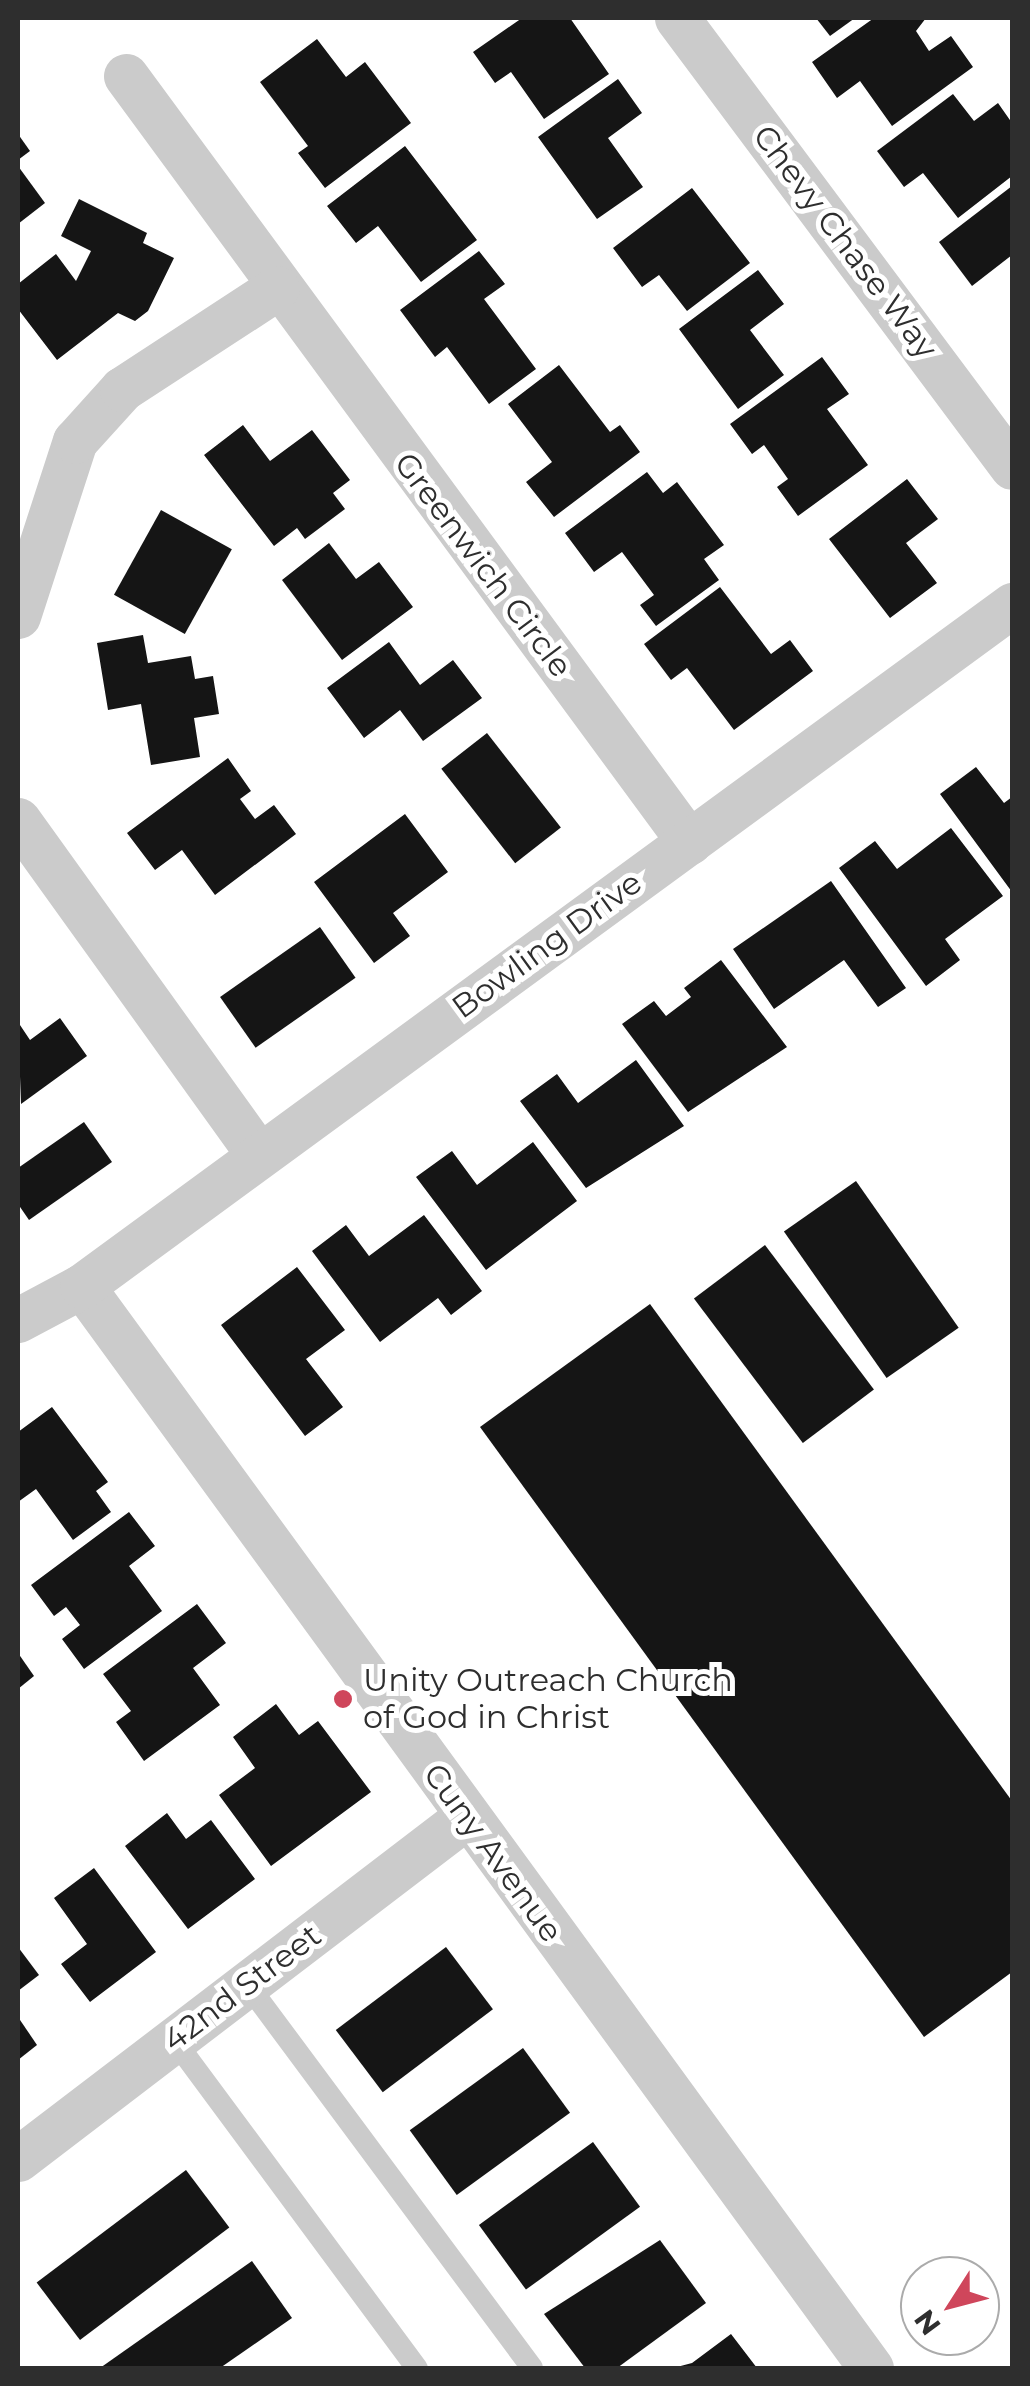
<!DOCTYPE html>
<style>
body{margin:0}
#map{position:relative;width:1030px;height:2386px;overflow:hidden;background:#fff;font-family:Montserrat,sans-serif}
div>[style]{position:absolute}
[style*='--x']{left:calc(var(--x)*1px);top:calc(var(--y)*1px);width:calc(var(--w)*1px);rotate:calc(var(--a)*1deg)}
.building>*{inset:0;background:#151515;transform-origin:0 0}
.lane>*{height:22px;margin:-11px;padding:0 11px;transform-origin:11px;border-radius:11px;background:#cbcbcb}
.street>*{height:45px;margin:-22.5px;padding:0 22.5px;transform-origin:22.5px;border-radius:22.5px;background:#cbcbcb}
.dots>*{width:28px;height:28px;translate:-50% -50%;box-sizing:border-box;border:5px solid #fff;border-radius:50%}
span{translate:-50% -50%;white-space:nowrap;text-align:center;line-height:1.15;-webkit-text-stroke:10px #fff;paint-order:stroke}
.street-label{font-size:32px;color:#2e2e2e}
.poi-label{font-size:32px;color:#2e2e2e}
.left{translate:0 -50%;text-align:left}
.frame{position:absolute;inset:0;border:20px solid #2e2e2e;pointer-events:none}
.north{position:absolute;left:900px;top:2256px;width:100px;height:100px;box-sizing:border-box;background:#fff;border:2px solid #ababab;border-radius:50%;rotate:234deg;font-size:28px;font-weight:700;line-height:40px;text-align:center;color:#2e2e2e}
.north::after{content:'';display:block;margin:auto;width:35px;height:45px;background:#cf465b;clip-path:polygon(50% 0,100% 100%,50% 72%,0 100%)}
</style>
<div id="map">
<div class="building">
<div style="clip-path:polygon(522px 18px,570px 18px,609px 74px,544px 119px,511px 72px,495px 83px,473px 52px)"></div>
<div style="clip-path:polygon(816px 18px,855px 18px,830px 36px)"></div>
<div style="clip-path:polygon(874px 18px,926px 18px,916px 31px,929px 51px,951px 36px,973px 67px,892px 126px,860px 81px,837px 98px,812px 62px)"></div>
<div style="clip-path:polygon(317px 39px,346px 77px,365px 62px,411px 123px,325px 188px,298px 153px,308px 146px,260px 82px)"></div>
<div style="clip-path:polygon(618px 79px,642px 113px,608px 138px,643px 187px,597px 219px,538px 137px)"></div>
<div style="clip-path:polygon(953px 94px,974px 121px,998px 103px,1012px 123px,1012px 176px,958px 218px,923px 173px,904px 187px,877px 151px)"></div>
<div style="clip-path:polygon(18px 134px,30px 151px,18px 160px)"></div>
<div style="clip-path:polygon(405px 146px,477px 240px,421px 282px,378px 226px,356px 243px,327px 206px)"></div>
<div style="clip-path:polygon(18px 166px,45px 203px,18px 224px)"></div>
<div style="clip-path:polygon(1012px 186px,1012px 255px,972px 286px,939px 242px)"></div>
<div style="clip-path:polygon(692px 188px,750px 263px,687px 311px,659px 275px,642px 287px,613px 248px)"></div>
<div style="clip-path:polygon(79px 199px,147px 233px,143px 243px,174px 258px,148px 311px,135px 321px,118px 313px,57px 360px,18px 309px,18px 284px,56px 254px,76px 281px,91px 251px,61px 236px)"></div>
<div style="clip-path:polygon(479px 251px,505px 284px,484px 299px,536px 369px,489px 404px,447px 347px,435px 357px,400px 310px)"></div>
<div style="clip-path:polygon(758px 270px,784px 304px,750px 330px,784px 375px,738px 409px,679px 329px)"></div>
<div style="clip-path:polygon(822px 357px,849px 394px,827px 409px,868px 465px,798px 516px,777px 487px,788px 479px,764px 445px,752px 454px,730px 424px)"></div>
<div style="clip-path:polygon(559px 365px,610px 432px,620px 425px,640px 452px,554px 517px,526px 482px,552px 462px,508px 404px)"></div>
<div style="clip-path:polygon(243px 425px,270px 461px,312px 430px,350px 480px,333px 493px,345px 509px,305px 539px,297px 528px,274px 546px,204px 455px)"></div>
<div style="clip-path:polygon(647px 472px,663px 493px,677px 482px,724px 545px,704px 559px,719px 580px,656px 626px,640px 605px,654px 595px,622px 552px,594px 572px,565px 533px)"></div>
<div style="clip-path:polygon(907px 479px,938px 519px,906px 543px,937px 583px,890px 618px,829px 539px)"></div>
<div style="left:161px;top:510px;width:81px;height:97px;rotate:29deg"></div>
<div style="clip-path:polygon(329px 543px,356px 579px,379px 562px,413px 607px,342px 660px,282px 580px)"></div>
<div style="clip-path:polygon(720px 587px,771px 654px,790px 640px,813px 671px,734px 730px,687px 668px,671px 680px,644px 644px)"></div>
<div style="clip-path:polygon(143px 635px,148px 663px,191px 656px,195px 679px,213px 676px,219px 714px,194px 718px,200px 757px,151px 765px,141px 704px,108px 710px,97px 643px)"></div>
<div style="clip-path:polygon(389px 642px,420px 685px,453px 660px,482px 698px,423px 741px,400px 710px,364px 738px,327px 688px)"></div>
<div style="left:487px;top:733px;width:120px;height:58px;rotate:52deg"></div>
<div style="clip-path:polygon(228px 758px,251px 791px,240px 799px,255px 819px,274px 805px,296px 834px,215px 895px,182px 850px,155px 870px,127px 833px)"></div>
<div style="clip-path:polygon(976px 767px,1004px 803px,1012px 797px,1012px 892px,940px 794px)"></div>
<div style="clip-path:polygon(405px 814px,448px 872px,393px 913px,410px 936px,374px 963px,314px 882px)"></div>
<div style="clip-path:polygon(951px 828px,1003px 896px,945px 939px,960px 960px,926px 986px,839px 868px,875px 841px,897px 869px)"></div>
<div style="clip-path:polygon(831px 881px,906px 988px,878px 1007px,844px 960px,774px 1009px,733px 949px)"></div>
<div style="left:320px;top:927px;width:62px;height:122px;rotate:55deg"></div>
<div style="clip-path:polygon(721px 960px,787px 1047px,688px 1112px,622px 1024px,654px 1001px,666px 1016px,691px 997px,684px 988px)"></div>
<div style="clip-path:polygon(60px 1018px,87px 1056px,21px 1104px,18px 1022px,30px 1040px)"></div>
<div style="clip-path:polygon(636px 1060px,684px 1126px,586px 1188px,520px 1101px,557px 1074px,578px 1103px)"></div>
<div style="clip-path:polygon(84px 1122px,112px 1162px,29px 1220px,18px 1204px,18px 1168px)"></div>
<div style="clip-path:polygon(533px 1142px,577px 1201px,486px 1270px,416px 1177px,452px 1151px,477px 1185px)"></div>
<div style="left:856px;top:1181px;width:179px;height:88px;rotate:55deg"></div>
<div style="clip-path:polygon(424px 1215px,482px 1291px,451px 1315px,438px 1298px,380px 1342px,312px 1251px,346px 1225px,369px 1256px)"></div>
<div style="left:765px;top:1245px;width:181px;height:89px;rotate:53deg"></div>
<div style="clip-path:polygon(297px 1267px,345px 1330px,306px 1359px,343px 1407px,305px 1436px,221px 1325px)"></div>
<div style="clip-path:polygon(650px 1304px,1012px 1801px,1012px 1972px,924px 2037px,480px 1427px)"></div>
<div style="clip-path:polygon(52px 1407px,108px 1482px,96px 1491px,111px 1512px,73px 1540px,36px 1489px,18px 1502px,18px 1432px)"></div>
<div style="clip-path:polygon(129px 1512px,155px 1546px,129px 1566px,162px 1611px,84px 1669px,62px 1639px,80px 1625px,66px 1607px,54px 1616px,31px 1585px)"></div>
<div style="clip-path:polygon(197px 1604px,226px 1643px,193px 1668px,220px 1705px,144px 1761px,116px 1722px,131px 1711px,103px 1674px)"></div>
<div style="clip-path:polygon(18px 1653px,34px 1676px,18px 1689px)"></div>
<div style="clip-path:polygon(276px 1704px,299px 1735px,318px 1721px,371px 1792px,271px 1866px,219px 1795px,255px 1768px,233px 1737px)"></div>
<div style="clip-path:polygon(167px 1813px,186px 1839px,211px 1820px,255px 1879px,188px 1929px,125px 1846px)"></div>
<div style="clip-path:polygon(94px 1868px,156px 1952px,90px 2002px,61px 1964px,87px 1944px,54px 1898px)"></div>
<div style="clip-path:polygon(18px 1947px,39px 1975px,18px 1991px)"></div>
<div style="left:446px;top:1947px;width:78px;height:138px;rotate:53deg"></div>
<div style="clip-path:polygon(18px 2017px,37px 2045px,18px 2060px)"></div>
<div style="left:523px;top:2048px;width:80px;height:140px;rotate:54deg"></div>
<div style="left:593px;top:2142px;width:80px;height:141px;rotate:54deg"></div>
<div style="left:186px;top:2170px;width:72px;height:187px;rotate:53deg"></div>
<div style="clip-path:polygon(660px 2240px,706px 2303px,617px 2368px,585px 2368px,544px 2314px)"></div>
<div style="clip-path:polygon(252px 2261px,292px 2318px,220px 2368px,100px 2368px)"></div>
<div style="clip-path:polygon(731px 2334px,757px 2368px,673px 2368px,692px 2363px)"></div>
</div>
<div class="lane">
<div style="--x:247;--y:1984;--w:478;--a:53.4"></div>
<div style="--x:174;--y:2040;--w:408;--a:53.5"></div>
</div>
<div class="street">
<div style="--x:677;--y:18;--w:560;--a:53.27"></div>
<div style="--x:126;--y:76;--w:951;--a:53.68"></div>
<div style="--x:18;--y:616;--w:184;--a:-72"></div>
<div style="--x:75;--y:441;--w:70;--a:-47.9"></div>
<div style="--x:122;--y:389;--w:185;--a:-33.1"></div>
<div style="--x:18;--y:820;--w:411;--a:54.3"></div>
<div style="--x:82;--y:1286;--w:1339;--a:53.9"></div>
<div style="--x:18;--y:1320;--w:72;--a:-28"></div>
<div style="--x:82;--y:1286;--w:1153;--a:-36.21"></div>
<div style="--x:18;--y:2159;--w:564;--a:-37.36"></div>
</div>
<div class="dots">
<div style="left:343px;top:1699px;background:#cf465b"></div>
</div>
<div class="street-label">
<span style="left:845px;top:242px;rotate:53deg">Chevy Chase Way</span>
<span style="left:483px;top:565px;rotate:53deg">Greenwich Circle</span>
<span style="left:547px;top:945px;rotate:-36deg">Bowling Drive</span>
<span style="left:493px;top:1853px;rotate:54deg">Cuny Avenue</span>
<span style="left:242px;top:1988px;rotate:-37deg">42nd Street</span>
</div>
<div class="poi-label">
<span class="left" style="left:363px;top:1699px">Unity Outreach Church<br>of God in Christ</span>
</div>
<div class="frame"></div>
<div class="north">N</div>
</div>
